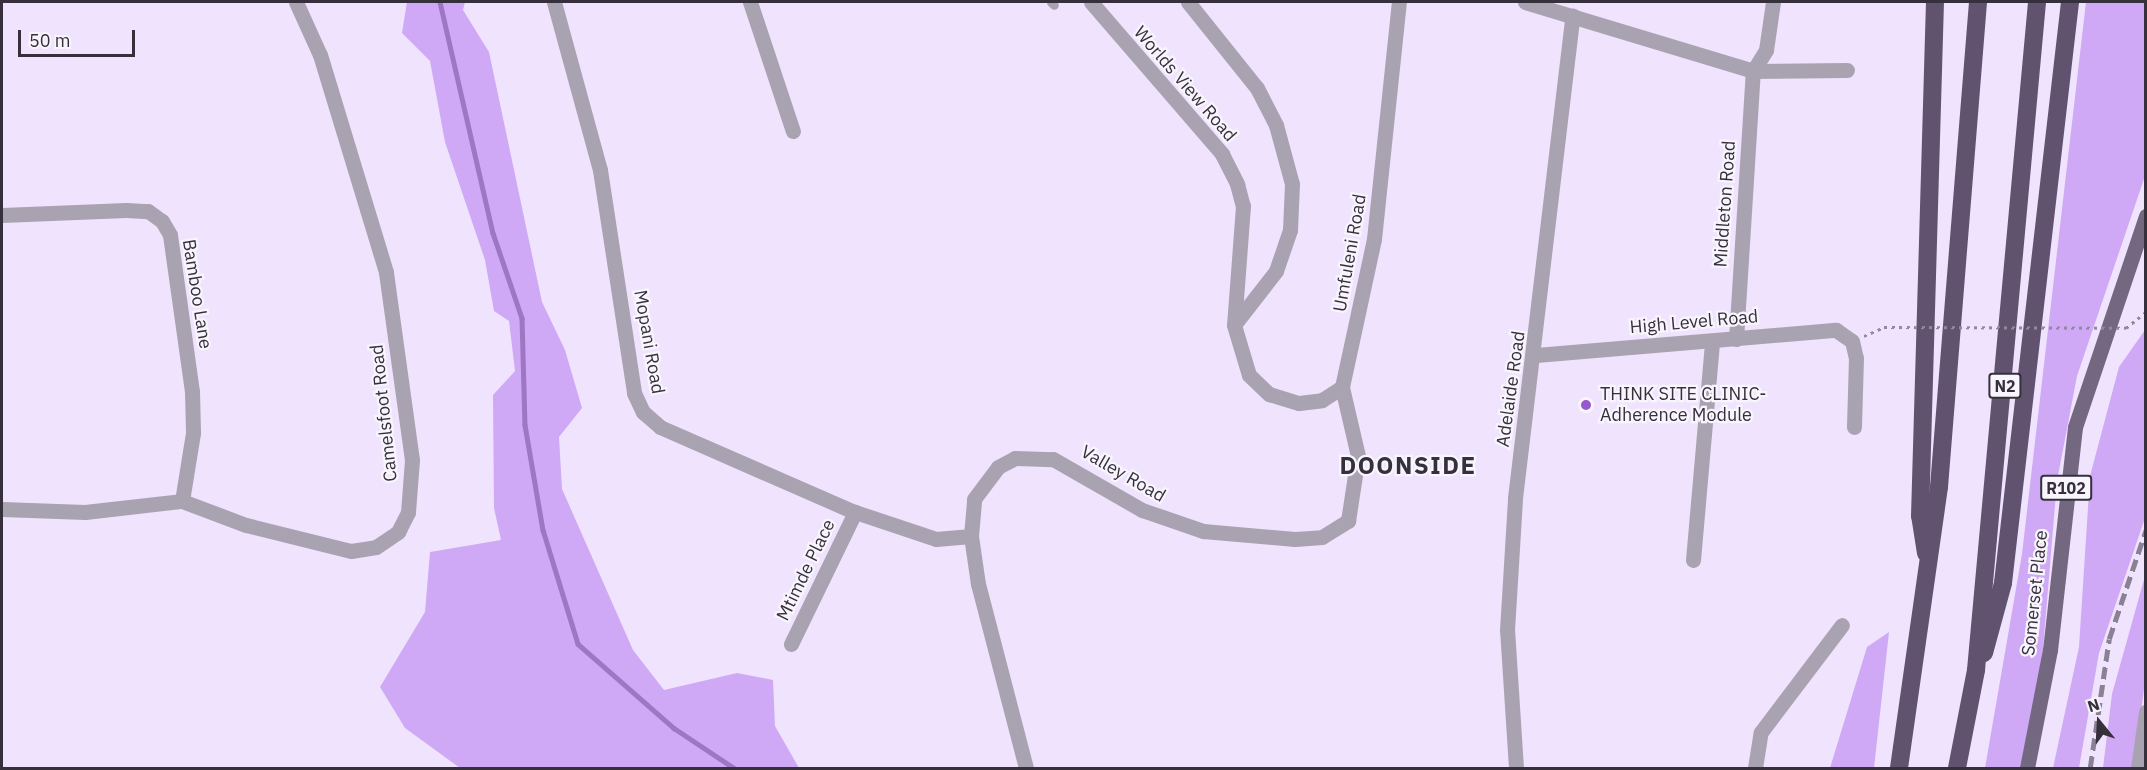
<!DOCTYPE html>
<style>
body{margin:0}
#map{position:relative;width:2147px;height:770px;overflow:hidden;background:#f0e3fe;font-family:"IBM Plex Sans",sans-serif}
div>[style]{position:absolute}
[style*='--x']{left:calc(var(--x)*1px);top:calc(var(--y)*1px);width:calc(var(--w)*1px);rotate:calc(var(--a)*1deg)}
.green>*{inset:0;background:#cfa9f5}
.stream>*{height:4.5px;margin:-2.25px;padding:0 2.25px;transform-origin:2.25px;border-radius:2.25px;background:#9e76c4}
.path>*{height:3px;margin-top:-1.5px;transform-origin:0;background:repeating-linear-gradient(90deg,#93899d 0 3px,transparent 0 7.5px)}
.lane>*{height:9px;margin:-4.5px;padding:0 4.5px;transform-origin:4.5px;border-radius:4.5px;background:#a9a3b1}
.street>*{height:15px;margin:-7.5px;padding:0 7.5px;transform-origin:7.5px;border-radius:7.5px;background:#a9a3b1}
.primary>*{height:15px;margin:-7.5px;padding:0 7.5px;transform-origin:7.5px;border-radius:7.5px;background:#746881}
.highway>*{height:18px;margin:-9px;padding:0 9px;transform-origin:9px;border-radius:9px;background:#615370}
.rail>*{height:4.5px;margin-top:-2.25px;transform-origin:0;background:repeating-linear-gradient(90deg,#8a8194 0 12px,transparent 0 18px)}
.path-bridge>*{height:3px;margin-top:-1.5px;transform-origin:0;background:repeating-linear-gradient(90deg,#93899d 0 3px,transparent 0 7.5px)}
.dots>*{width:16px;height:16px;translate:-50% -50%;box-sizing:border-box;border:3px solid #f8f5fc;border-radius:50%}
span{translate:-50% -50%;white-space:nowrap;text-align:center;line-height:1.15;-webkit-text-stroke:4.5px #f8f5fc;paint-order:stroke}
.shield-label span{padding:2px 4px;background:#f8f5fc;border:2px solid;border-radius:4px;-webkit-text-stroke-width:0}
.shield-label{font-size:16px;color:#36303d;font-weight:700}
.street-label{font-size:18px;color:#36303d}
.poi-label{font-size:18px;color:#36303d}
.left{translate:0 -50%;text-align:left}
.district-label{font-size:24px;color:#36303d;font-weight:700;letter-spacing:1.5px}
.frame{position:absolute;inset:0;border:3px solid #36303d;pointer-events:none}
.north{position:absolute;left:2069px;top:692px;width:60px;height:60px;-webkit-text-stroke:4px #f8f5fc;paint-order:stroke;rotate:342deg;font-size:16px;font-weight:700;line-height:24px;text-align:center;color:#36303d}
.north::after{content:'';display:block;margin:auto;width:21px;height:27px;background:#36303d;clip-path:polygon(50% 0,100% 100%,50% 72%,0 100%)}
.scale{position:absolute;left:18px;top:30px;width:117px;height:27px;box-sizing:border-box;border:3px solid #36303d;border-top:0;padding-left:8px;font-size:18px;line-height:21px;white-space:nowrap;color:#36303d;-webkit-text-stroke:4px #f8f5fc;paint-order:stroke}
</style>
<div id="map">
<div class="green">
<div style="clip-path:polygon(407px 2px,465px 2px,463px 10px,489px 52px,542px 302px,565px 350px,582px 408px,559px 437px,562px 489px,633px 650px,664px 690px,737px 673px,773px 680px,775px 726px,799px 768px,460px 768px,405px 728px,380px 687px,425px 612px,430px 552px,501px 540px,494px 508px,493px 395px,515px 371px,509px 321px,494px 311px,485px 260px,445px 142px,430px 61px,402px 33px)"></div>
<div style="clip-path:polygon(2086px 2px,2145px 2px,2145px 176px,2077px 376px,2057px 481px,2042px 661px,2021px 768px,1985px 768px,2022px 554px)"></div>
<div style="clip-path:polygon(2145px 330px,2145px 518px,2099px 653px,2079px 768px,2053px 768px,2079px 647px,2090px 476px,2119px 367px)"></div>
<div style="clip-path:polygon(2145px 576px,2145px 681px,2134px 768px,2103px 768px,2112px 694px)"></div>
<div style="clip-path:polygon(1889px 632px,1874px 768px,1830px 768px,1867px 647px)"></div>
</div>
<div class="stream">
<div style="--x:440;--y:2;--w:237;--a:77.1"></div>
<div style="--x:493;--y:233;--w:90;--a:71.2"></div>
<div style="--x:522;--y:318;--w:107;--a:88.4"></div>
<div style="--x:525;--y:425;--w:107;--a:80.3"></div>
<div style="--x:543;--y:530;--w:119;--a:72.9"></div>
<div style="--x:578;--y:644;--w:128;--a:41.2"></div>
<div style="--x:674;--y:728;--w:72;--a:33.7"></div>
</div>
<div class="path">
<div style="--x:1864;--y:336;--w:22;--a:-24"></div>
</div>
<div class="lane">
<div style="--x:1051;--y:2;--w:4;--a:45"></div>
</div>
<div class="street">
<div style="--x:554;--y:2;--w:174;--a:74.7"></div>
<div style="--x:600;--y:170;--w:226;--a:81.3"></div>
<div style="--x:634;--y:393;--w:21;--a:65"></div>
<div style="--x:643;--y:412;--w:23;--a:41"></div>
<div style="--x:660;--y:427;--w:213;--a:23.6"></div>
<div style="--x:855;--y:512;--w:85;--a:18.4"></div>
<div style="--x:936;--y:539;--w:35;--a:-5"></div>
<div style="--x:750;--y:2;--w:136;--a:71.6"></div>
<div style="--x:1091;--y:2;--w:201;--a:49.2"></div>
<div style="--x:1222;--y:154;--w:34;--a:63"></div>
<div style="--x:1237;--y:184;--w:23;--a:75"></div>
<div style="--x:1243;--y:206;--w:119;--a:94.3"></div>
<div style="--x:1234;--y:325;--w:52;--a:73.3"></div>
<div style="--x:1249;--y:375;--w:28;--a:44"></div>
<div style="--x:1269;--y:394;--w:31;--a:17"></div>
<div style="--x:1299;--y:403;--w:23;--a:-7"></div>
<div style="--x:1322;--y:400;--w:24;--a:-33"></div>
<div style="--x:1188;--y:2;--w:110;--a:51.3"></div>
<div style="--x:1257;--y:88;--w:42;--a:62.8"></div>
<div style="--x:1276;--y:125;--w:61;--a:74.8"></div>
<div style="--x:1292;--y:184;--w:46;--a:92.5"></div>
<div style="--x:1290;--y:230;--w:43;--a:108.9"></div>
<div style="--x:1276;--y:271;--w:68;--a:127.9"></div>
<div style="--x:1525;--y:2;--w:238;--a:16.8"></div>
<div style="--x:1753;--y:71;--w:94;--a:-0.6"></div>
<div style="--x:2;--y:215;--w:124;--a:-2.3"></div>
<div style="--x:126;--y:210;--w:22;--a:3"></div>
<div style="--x:148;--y:211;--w:17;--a:36"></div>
<div style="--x:162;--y:221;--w:16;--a:60"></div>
<div style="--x:170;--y:235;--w:158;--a:82"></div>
<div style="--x:192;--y:391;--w:42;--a:88.6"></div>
<div style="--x:193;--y:433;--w:69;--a:99.2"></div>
<div style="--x:1736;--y:339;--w:269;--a:-86.4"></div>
<div style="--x:1753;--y:71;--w:25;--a:-58"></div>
<div style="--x:1766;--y:50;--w:49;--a:-81.7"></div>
<div style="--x:1536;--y:355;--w:301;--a:-4.8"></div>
<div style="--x:1836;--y:330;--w:19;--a:35"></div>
<div style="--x:1852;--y:341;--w:17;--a:77"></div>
<div style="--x:1856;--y:358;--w:69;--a:91.7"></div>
<div style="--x:2;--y:509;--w:83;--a:2.1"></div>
<div style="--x:85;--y:512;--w:98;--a:-6.5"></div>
<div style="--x:182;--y:501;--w:68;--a:20.6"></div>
<div style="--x:246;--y:525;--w:108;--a:13.9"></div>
<div style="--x:351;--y:551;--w:25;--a:-9"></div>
<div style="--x:376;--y:547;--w:27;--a:-34"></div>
<div style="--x:398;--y:532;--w:22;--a:-63"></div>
<div style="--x:408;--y:512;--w:52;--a:-85.6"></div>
<div style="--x:412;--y:460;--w:190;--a:-97.9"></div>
<div style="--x:386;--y:272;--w:227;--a:-106.9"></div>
<div style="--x:320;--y:55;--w:58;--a:-114.4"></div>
<div style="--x:1693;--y:560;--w:219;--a:-85"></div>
<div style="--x:791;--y:644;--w:147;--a:-64.1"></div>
<div style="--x:1026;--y:768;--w:190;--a:-104.6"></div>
<div style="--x:978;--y:584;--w:49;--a:-98.3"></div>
<div style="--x:971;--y:536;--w:37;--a:-85"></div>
<div style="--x:974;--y:499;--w:40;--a:-53"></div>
<div style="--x:998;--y:467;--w:19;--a:-28"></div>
<div style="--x:1015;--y:458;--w:38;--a:2"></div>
<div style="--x:1053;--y:459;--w:103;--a:29.8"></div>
<div style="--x:1142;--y:510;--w:65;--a:19"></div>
<div style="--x:1203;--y:531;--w:92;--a:5"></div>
<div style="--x:1295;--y:539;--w:27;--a:-4"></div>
<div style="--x:1322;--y:537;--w:31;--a:-32"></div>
<div style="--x:1348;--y:521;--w:66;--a:-81.3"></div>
<div style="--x:1358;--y:456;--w:71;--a:-103.1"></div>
<div style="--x:1342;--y:387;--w:151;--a:-77.8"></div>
<div style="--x:1374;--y:239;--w:238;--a:-84"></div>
<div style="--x:1516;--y:768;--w:138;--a:-93.7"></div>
<div style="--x:1507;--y:630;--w:132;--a:-86.5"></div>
<div style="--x:1515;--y:498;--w:486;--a:-83.2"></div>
<div style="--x:1755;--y:768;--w:36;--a:-81"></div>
<div style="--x:1761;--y:732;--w:134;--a:-52.9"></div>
<div style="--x:2138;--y:768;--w:57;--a:-81.9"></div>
</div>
<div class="primary">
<div style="--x:2027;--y:768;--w:120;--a:-79"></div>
<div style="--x:2050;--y:650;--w:224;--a:-83.6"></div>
<div style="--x:2075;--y:427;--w:223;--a:-71.4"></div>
</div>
<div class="highway">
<div style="--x:1926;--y:553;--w:37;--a:-99"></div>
<div style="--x:1920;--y:516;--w:514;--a:-88.33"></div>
<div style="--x:1984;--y:653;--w:73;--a:-74.8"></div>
<div style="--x:2003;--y:583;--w:585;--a:-83.42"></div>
<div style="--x:1899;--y:768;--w:284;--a:-81.9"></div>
<div style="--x:1939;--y:487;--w:487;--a:-85.4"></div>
<div style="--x:1957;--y:768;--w:100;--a:-79"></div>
<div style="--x:1976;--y:670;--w:671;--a:-84.78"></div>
</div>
<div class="rail">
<div style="--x:2090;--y:768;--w:130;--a:-81.6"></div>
<div style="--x:2109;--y:639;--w:115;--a:-71.3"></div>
</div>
<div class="path-bridge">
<div style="--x:1884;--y:327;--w:242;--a:0.2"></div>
<div style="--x:2126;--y:328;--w:26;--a:-39"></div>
</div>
<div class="dots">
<div style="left:1586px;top:405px;background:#9757ce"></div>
</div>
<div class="shield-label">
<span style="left:2005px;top:386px">N2</span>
<span style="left:2066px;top:488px">R102</span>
</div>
<div class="street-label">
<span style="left:1185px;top:84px;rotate:49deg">Worlds View Road</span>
<span style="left:1725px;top:204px;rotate:-86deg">Middleton Road</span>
<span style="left:1350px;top:253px;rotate:-80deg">Umfuleni Road</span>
<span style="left:197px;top:294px;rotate:81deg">Bamboo Lane</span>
<span style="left:1694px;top:322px;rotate:-5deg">High Level Road</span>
<span style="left:649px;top:342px;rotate:80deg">Mopani Road</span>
<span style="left:1511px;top:389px;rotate:-82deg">Adelaide Road</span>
<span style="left:384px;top:413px;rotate:-96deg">Camelsfoot Road</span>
<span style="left:1123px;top:474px;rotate:30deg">Valley Road</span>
<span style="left:806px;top:570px;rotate:-64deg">Mtimde Place</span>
<span style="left:2035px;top:593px;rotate:-84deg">Somerset Place</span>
</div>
<div class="poi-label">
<span class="left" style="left:1600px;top:405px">THINK SITE CLINIC-<br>Adherence Module</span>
</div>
<div class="district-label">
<span style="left:1408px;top:466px">DOONSIDE</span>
</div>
<div class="frame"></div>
<div class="north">N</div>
<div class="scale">50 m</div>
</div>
